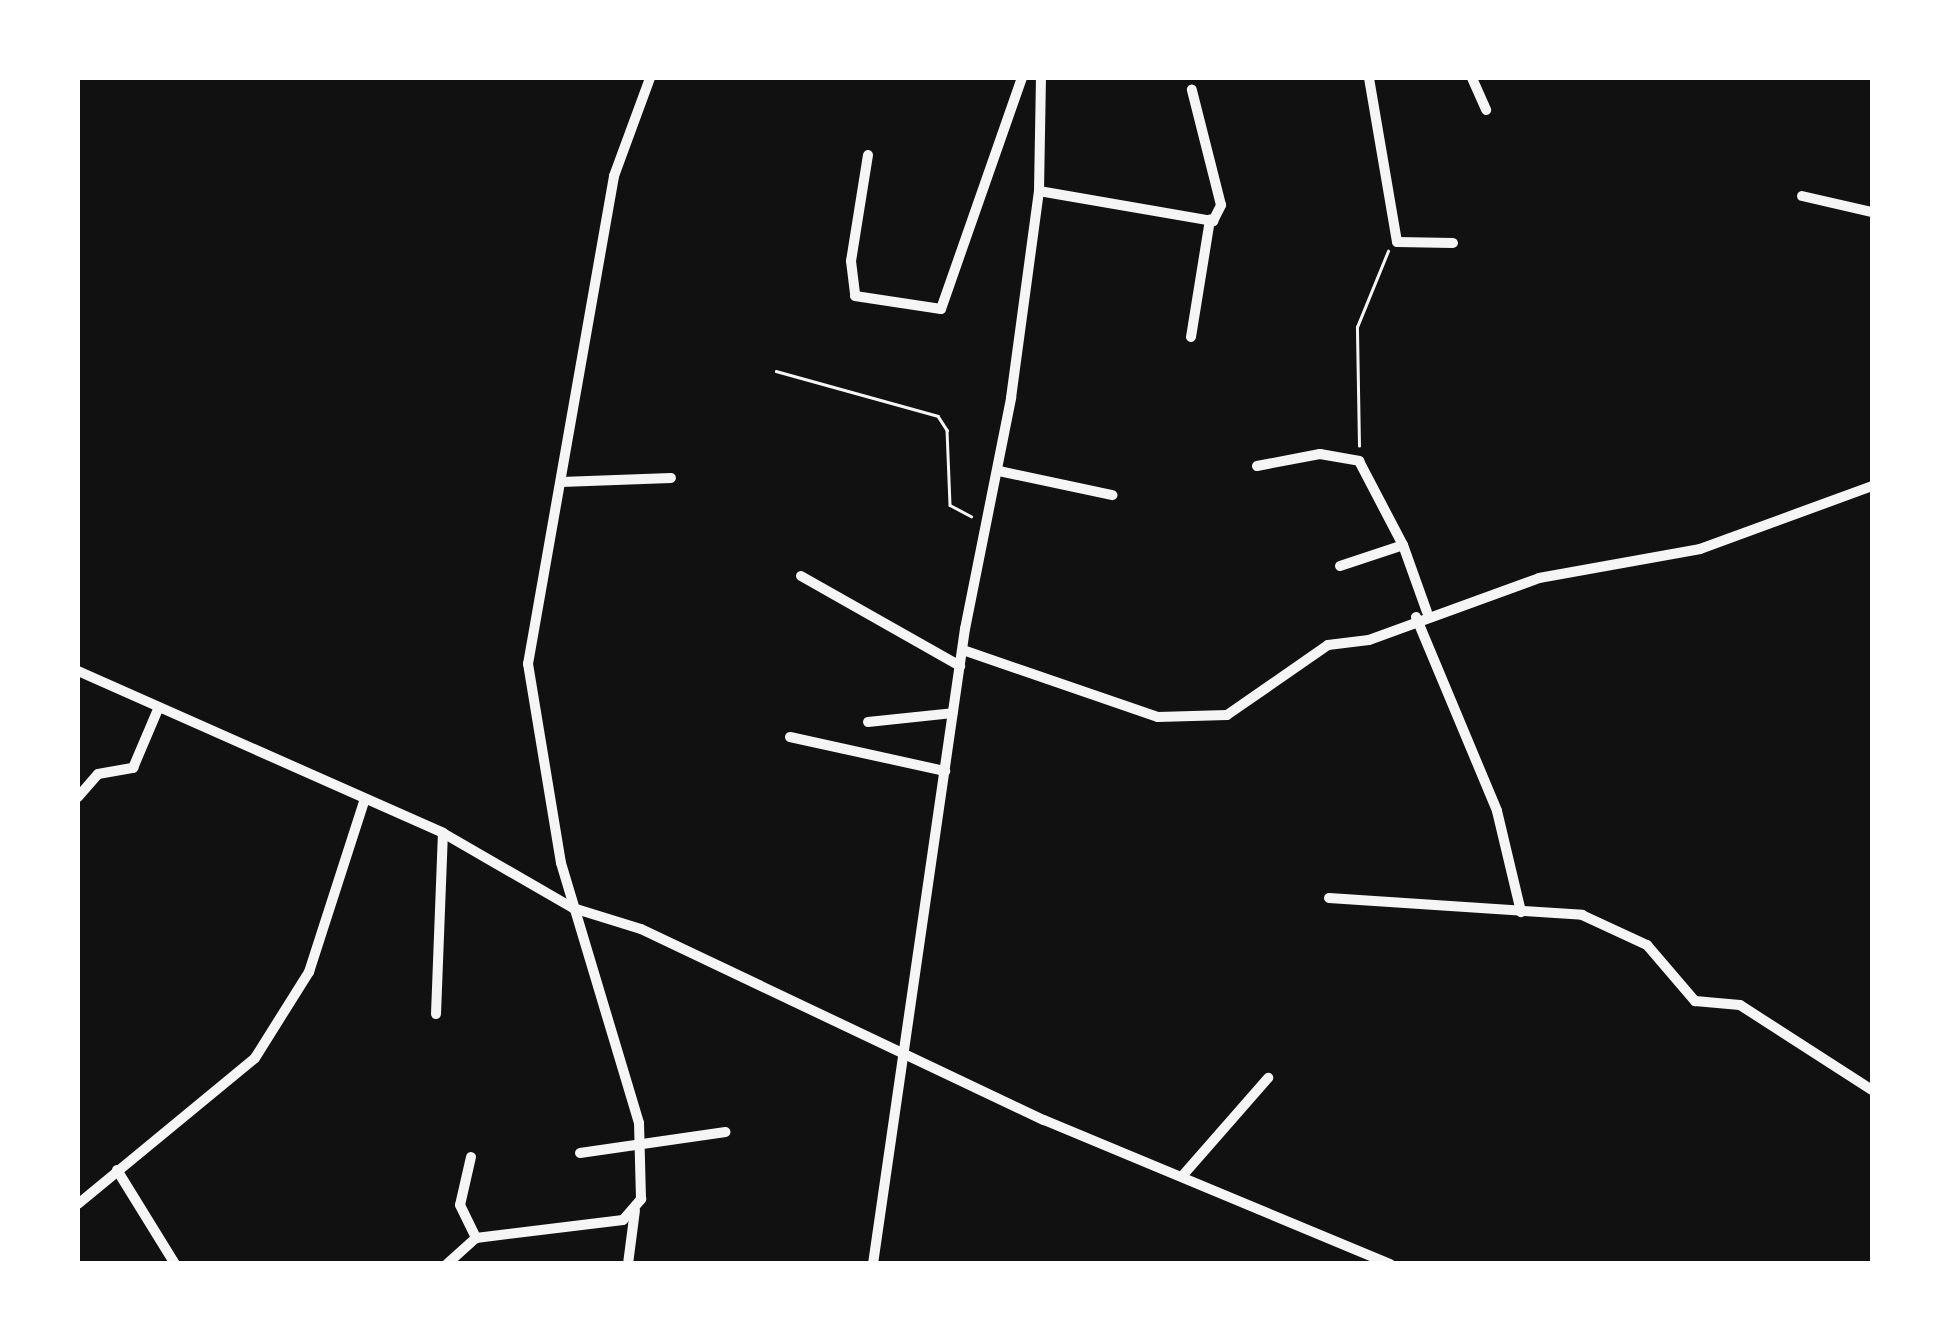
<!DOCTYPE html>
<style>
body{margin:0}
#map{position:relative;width:1950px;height:1341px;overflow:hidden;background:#111;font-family:"Roboto Serif",serif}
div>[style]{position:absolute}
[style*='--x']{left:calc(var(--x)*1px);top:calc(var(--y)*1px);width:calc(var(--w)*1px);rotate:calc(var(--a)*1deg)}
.path>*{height:2.5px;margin:-1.25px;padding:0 1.25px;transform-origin:1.25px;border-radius:1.25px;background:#f5f5f5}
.minor>*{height:10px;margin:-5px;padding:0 5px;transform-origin:5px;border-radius:5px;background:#f5f5f5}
span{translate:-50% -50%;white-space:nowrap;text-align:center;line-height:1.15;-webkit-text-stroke:8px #fff;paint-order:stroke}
.frame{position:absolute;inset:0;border:80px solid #fff;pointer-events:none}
</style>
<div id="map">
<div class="path">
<div style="--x:776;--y:371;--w:168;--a:15.5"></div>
<div style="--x:938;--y:416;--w:17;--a:57"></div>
<div style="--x:947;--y:430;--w:75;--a:87.7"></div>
<div style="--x:950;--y:505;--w:24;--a:28"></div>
<div style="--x:1359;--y:446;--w:119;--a:-91"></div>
<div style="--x:1357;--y:327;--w:82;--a:-67.8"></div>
</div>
<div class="minor">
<div style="--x:1369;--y:78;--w:166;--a:80.3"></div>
<div style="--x:1397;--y:242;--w:56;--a:1"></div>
<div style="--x:1472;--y:78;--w:35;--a:66"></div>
<div style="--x:868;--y:155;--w:107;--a:99.1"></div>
<div style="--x:851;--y:261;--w:35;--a:83"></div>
<div style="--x:855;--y:296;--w:87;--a:8.6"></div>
<div style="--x:941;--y:309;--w:245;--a:-70.7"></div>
<div style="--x:1039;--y:191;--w:177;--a:9.8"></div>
<div style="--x:1213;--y:221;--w:18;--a:-63"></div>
<div style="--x:1221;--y:205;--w:119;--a:-104.2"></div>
<div style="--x:1802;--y:196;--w:72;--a:12.9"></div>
<div style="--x:1191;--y:337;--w:119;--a:-80.8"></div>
<div style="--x:1257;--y:466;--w:64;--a:-10.8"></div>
<div style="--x:1320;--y:454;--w:40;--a:10"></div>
<div style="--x:1359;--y:461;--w:95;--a:62.4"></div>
<div style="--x:999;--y:471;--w:116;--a:12"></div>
<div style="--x:561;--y:482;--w:110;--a:-2.1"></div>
<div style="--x:1340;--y:566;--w:66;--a:-18.4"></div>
<div style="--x:1403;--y:545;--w:71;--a:70.3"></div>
<div style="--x:801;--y:576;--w:183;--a:29.5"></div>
<div style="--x:1416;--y:617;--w:210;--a:67.3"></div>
<div style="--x:1497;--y:811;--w:104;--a:76.6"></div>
<div style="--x:963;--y:650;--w:206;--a:19"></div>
<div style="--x:1158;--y:717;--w:69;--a:-1.7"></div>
<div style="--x:1227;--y:715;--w:123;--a:-34.7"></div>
<div style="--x:1328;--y:645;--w:41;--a:-7"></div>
<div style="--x:1369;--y:640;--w:181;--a:-20"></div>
<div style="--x:1539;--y:578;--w:164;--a:-10.2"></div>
<div style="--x:1700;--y:549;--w:183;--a:-20.1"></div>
<div style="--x:78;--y:671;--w:399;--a:23.9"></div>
<div style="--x:443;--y:833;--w:150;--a:30"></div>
<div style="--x:573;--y:908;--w:71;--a:17.2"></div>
<div style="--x:641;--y:929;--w:446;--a:25.4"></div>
<div style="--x:1044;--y:1120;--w:375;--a:22.6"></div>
<div style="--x:868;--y:722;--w:85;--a:-6"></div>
<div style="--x:790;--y:737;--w:159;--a:12.4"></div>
<div style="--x:78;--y:797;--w:30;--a:-49"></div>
<div style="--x:98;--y:774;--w:36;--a:-10"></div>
<div style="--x:133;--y:768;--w:64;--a:-67"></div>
<div style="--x:1329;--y:898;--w:254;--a:3.8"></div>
<div style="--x:1582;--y:915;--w:72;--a:24.8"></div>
<div style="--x:1647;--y:945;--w:74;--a:49.4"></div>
<div style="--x:1695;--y:1001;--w:45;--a:5.1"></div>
<div style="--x:1740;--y:1005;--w:157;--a:32.8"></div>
<div style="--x:436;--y:1014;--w:181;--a:-87.8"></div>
<div style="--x:580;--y:1153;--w:147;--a:-8.2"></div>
<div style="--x:471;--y:1157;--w:49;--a:102.9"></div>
<div style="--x:460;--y:1205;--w:37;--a:64"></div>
<div style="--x:117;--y:1170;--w:110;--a:58.3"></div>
<div style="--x:1184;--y:1174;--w:128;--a:-48.8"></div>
<div style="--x:78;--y:1204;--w:229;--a:-39.5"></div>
<div style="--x:255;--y:1058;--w:102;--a:-57.9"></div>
<div style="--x:309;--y:972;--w:182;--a:-72.1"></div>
<div style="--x:447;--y:1264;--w:39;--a:-42"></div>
<div style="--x:476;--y:1238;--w:148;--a:-7"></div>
<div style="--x:623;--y:1220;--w:28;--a:-49"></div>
<div style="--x:641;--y:1199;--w:76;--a:-91.5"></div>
<div style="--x:639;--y:1123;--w:271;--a:-106.7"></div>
<div style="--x:561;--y:863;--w:202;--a:-99.4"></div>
<div style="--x:528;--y:664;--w:496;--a:-80"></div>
<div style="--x:614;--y:176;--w:104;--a:-69.8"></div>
<div style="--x:628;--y:1264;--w:54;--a:-82.6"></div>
<div style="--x:873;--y:1264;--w:642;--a:-81.76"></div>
<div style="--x:965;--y:629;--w:236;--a:-78.7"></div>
<div style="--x:1011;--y:398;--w:209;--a:-82.3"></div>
<div style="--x:1039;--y:191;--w:113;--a:-89"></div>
</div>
<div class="frame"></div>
</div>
